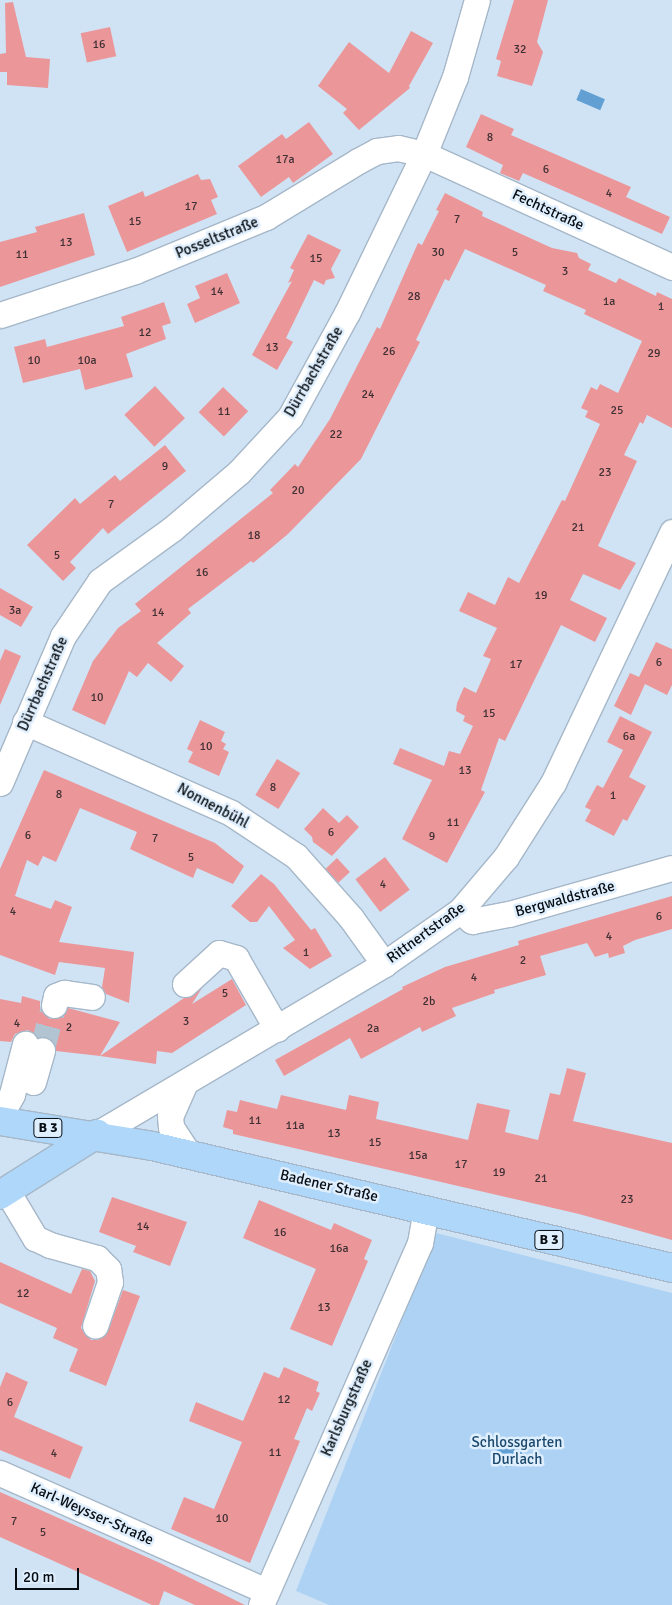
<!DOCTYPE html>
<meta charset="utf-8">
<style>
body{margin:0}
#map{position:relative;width:672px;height:1605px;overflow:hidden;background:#d0e3f4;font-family:Signika,sans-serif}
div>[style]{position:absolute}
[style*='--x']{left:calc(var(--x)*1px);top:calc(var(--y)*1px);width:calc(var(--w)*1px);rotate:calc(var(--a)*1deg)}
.green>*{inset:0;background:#aed2f3}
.water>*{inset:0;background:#629fd3;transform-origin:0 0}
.round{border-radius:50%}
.building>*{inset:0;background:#eb979a;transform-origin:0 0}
.minor-tunnel>*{height:25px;margin-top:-12.5px;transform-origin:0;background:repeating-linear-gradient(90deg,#b2c3d2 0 25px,transparent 0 37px)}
.roads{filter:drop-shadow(1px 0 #a5b7c8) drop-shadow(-1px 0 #a5b7c8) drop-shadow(0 1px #a5b7c8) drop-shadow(0 -1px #a5b7c8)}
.minor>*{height:25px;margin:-12.5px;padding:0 12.5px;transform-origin:12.5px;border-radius:12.5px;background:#fff}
.major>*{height:28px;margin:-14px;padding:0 14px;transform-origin:14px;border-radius:14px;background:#afd7fa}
span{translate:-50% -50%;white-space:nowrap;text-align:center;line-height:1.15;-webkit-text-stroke:5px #e0effe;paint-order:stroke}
.number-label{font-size:12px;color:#403034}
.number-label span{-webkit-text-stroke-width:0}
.shield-label span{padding:1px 4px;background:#e0effe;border:1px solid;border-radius:4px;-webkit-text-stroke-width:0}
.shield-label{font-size:14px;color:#070d12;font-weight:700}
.street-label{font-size:15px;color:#070d12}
.park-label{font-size:15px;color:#1b486c}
.scale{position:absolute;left:15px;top:1568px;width:64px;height:22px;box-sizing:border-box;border:2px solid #070d12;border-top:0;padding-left:6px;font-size:15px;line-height:18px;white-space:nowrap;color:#070d12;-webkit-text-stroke:4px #e0effe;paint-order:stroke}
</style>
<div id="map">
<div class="green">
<div style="clip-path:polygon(436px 1233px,672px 1293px,672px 1605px,329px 1605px,296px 1591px)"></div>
</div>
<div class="water">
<div style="left:581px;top:89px;width:26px;height:12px;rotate:23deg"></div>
<div class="round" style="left:496px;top:1441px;width:26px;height:26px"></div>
</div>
<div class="building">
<div style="clip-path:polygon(514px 0,548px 0,537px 42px,543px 52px,532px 86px,497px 76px,501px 61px,496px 59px)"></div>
<div style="clip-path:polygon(13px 2px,26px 57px,50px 59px,48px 88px,7px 85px,7px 72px,0 72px,0 54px,6px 53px,5px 3px)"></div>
<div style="left:110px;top:27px;width:30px;height:30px;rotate:78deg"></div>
<div style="clip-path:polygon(411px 31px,433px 43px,409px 86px,410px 88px,359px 130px,343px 113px,347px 109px,318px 86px,349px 42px,389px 73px)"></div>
<div style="clip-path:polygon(481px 114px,514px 129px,511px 135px,631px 187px,626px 197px,670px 217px,662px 234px,523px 173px,519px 181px,500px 173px,503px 165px,466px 147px)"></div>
<div style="clip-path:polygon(309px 122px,333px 154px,293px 183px,289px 177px,261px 197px,238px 166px,282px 134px,286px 139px)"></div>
<div style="clip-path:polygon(198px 174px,201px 180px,210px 179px,218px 197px,211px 200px,217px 214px,127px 252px,108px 206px,143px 191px,145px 197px)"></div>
<div style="clip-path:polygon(445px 193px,483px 212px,482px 216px,552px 248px,577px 253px,579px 258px,591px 264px,588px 270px,616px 283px,619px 278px,656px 296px,657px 292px,672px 299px,672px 428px,647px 415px,643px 424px,640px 422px,624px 455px,637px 461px,598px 546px,636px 563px,620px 590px,583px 574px,570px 600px,607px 618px,595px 642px,561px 625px,505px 741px,499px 738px,481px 790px,485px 792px,447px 863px,402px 839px,432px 780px,393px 764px,400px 748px,444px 766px,449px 751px,460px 754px,473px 726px,463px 721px,465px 716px,456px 711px,457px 703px,464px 687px,476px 693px,491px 659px,483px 656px,497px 628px,459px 611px,468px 592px,495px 605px,508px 577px,519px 583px,562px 500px,565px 501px,600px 424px,585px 417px,588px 411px,581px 408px,591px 387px,597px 390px,600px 384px,618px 393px,642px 341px,584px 314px,586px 310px,543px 291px,546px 285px,465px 249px,449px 281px,445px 279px,416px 340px,420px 342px,361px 459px,288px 534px,253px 563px,251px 561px,188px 609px,191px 613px,157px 643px,184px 666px,171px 682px,148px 663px,137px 677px,129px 671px,105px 725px,72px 710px,93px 661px,118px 628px,141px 611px,135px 604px,273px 493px,270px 490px,295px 464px,298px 467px,330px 419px,377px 327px,380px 329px,418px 243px,422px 245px,439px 211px,436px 210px)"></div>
<div style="clip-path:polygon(84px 213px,95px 255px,0 287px,0 242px,37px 232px,35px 227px)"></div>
<div style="clip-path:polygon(308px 234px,341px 250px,331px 269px,335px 278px,326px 280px,324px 285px,314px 280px,286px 338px,293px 342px,277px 370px,252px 355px,292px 281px,288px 283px,294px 270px,290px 268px)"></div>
<div style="clip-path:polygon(227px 273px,240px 303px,195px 323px,187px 304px,200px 298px,195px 286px)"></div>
<div style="clip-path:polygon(164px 302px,171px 323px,162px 326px,166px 339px,126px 354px,133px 377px,85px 390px,80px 369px,23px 383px,14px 347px,45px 339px,47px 347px,124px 326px,121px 317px)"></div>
<div style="left:155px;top:386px;width:44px;height:42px;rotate:47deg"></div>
<div style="left:223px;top:387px;width:35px;height:35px;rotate:44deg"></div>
<div style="clip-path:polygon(165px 445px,186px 471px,108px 534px,103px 528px,70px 562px,76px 568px,63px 581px,27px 545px,75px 498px,80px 504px,115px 475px,120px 481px)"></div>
<div style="clip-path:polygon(0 588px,33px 607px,21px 627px,0 615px)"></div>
<div style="clip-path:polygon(656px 642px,672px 649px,672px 685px,667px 695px,645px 684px,631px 715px,614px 706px,630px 673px,639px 677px)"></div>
<div style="clip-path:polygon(5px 649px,21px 656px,0 705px,0 661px)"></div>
<div style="clip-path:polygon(620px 716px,652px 732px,629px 777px,646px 786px,627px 821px,623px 819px,614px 836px,585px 821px,591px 810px,585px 807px,597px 785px,603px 788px,623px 750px,607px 742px)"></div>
<div style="clip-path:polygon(200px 720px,225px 732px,221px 741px,226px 744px,223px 749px,229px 752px,219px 776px,188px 762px,193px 752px,187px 749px)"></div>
<div style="left:277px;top:759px;width:27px;height:42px;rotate:31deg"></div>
<div style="clip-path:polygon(44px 770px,215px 843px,244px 866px,233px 884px,197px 868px,193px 878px,130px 849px,137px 832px,80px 808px,56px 862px,43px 856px,38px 866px,27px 860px,15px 896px,51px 909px,55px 900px,72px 907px,59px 942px,134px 952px,129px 1003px,106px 994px,102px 987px,105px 968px,59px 962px,55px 975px,0 955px,0 869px)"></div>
<div style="clip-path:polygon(323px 808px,339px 823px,347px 815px,359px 827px,332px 856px,313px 842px,312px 837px,304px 829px)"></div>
<div style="left:385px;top:857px;width:41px;height:37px;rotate:53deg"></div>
<div style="left:337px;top:858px;width:19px;height:16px;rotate:47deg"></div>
<div style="clip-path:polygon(261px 874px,274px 884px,311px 930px,315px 928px,332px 956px,310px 969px,283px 948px,295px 940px,269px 906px,257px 922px,250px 922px,231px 906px)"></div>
<div style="clip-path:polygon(672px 896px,672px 929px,635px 940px,623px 946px,625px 953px,609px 958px,608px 953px,595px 957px,587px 943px,540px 956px,546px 975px,494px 990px,495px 993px,452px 1008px,456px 1016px,422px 1032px,420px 1027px,361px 1059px,350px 1038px,284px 1076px,275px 1060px,403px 989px,402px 987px,445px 967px,519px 945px,518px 941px)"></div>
<div style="clip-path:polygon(232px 979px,246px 1005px,172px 1053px,157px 1051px,156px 1064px,100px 1056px,184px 998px,202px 988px,192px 1004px)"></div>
<div style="clip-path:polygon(22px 996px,40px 1001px,40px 1010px,50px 1019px,59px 1018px,68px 1008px,120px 1022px,100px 1056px,56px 1051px,52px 1040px,37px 1037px,28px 1030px,15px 1034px,11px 1042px,0 1041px,0 999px,21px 1003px)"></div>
<div style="clip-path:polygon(567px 1068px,586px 1073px,573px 1121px,672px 1143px,672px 1240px,579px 1214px,233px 1134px,233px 1130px,223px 1127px,227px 1110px,237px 1112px,240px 1100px,277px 1109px,281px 1095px,346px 1110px,349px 1095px,379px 1102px,376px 1119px,468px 1140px,477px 1103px,510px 1110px,505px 1132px,538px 1140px,550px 1093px,560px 1095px)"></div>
<div style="clip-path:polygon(112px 1197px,187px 1222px,170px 1266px,133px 1252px,136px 1246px,99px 1232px)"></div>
<div style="clip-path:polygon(259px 1200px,331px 1230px,334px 1223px,372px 1240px,364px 1259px,368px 1261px,332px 1346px,290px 1329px,316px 1269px,243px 1238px)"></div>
<div style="clip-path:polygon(0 1262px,71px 1294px,82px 1269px,90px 1271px,95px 1281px,81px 1328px,91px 1340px,98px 1340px,108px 1331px,123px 1290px,140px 1296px,106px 1386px,69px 1371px,78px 1349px,53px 1338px,57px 1328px,0 1303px)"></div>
<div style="clip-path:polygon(284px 1367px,319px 1382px,316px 1391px,320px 1393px,312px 1411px,307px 1408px,294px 1439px,300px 1441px,250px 1563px,171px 1529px,184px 1497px,214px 1509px,242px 1442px,189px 1421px,196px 1402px,243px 1421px,264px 1372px,279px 1378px)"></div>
<div style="clip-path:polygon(6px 1372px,28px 1382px,14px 1417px,83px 1447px,70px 1479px,0 1450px,0 1387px)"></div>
<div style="clip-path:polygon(0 1492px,160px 1563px,245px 1605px,195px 1605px,164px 1591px,159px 1605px,152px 1605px,0 1537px)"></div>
</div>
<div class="minor-tunnel">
<div style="--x:42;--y:1050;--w:47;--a:-75.1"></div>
</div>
<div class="roads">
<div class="minor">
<div style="--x:0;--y:315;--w:142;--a:-18.1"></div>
<div style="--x:135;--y:271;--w:142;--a:-22.4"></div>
<div style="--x:266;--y:217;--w:108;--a:-31.3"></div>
<div style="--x:358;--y:161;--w:21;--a:-28"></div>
<div style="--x:377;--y:151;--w:21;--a:-8"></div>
<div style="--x:398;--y:148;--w:27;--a:13"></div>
<div style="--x:424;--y:154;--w:273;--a:24.5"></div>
<div style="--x:25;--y:722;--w:225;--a:23.8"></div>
<div style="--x:231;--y:813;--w:78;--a:33.5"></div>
<div style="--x:296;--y:856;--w:83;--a:48.4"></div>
<div style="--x:351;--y:918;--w:57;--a:54.3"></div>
<div style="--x:0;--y:783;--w:160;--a:-66.8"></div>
<div style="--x:63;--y:636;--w:66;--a:-56.1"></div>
<div style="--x:100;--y:581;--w:89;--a:-35.8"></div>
<div style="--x:172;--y:529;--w:88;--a:-40.4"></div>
<div style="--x:239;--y:472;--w:75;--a:-47.2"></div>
<div style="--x:290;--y:417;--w:119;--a:-61.3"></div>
<div style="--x:347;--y:313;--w:177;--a:-64.2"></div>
<div style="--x:424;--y:154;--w:83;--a:-68.1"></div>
<div style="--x:455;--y:77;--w:80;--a:-74.1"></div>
<div style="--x:460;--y:911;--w:16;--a:40"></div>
<div style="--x:472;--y:921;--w:38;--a:-11"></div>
<div style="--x:509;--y:914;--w:169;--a:-15.8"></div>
<div style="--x:185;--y:984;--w:46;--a:-42.4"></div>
<div style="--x:219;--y:953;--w:18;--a:16"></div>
<div style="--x:236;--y:958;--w:82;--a:60"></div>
<div style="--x:54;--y:1005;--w:9;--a:-77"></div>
<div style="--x:56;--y:996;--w:9;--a:-21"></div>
<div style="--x:64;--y:993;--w:28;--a:8"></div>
<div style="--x:33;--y:1082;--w:33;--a:-74"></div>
<div style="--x:184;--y:1085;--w:34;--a:114"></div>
<div style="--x:170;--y:1116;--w:11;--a:85"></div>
<div style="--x:171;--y:1127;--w:33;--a:57"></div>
<div style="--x:0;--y:1116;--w:25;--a:-61"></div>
<div style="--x:12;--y:1094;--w:52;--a:-75.4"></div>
<div style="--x:97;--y:1134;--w:334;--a:-30.6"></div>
<div style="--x:384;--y:964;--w:93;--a:-34.9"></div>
<div style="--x:460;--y:911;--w:71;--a:-49.6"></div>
<div style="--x:506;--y:857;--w:88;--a:-57.6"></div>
<div style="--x:553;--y:783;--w:278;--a:-64.6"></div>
<div style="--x:7;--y:1191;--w:55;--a:59.2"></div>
<div style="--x:35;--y:1238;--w:17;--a:25"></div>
<div style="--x:50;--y:1245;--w:49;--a:15.5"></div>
<div style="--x:97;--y:1258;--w:16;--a:45"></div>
<div style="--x:108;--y:1269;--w:13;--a:81"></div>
<div style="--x:110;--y:1282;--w:46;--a:108.8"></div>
<div style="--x:0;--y:1473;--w:291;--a:23.9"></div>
<div style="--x:261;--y:1605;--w:395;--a:-66.3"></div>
<div style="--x:420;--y:1243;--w:35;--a:-80"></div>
</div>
<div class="major">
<div style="--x:0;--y:1121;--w:154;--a:9.3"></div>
<div style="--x:152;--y:1146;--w:534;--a:13.2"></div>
<div style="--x:0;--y:1195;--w:115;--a:-32.2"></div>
</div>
</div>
<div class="number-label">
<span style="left:99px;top:45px">16</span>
<span style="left:520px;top:50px">32</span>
<span style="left:490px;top:138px">8</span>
<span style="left:285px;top:160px">17a</span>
<span style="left:546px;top:170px">6</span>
<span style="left:609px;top:194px">4</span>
<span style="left:191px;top:207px">17</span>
<span style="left:457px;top:220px">7</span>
<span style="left:135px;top:222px">15</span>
<span style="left:66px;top:243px">13</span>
<span style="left:438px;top:253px">30</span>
<span style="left:515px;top:253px">5</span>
<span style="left:22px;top:255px">11</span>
<span style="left:316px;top:259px">15</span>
<span style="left:565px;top:272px">3</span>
<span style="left:217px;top:292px">14</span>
<span style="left:414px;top:297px">28</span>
<span style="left:609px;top:302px">1a</span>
<span style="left:661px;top:307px">1</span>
<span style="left:145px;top:333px">12</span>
<span style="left:272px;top:348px">13</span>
<span style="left:389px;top:352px">26</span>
<span style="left:654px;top:354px">29</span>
<span style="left:34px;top:361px">10</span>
<span style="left:87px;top:361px">10a</span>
<span style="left:368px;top:395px">24</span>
<span style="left:617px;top:411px">25</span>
<span style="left:224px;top:412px">11</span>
<span style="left:336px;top:435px">22</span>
<span style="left:165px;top:467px">9</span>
<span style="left:605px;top:473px">23</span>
<span style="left:298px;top:491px">20</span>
<span style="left:111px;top:505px">7</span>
<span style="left:578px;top:528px">21</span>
<span style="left:254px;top:536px">18</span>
<span style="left:57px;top:556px">5</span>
<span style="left:202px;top:573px">16</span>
<span style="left:541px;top:596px">19</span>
<span style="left:15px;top:611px">3a</span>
<span style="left:158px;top:613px">14</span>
<span style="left:659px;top:663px">6</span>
<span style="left:516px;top:665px">17</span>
<span style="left:97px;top:698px">10</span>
<span style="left:489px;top:714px">15</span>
<span style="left:629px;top:737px">6a</span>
<span style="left:206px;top:747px">10</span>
<span style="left:465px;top:771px">13</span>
<span style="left:273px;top:788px">8</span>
<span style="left:59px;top:795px">8</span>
<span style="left:613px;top:796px">1</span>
<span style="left:453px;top:823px">11</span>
<span style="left:331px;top:833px">6</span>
<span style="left:28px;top:836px">6</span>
<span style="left:432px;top:837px">9</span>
<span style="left:155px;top:839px">7</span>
<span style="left:191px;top:858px">5</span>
<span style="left:383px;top:885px">4</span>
<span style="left:13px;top:912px">4</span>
<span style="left:659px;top:917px">6</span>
<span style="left:609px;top:937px">4</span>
<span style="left:306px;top:953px">1</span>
<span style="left:523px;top:961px">2</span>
<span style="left:474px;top:978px">4</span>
<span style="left:225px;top:994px">5</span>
<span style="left:429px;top:1002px">2b</span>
<span style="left:186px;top:1022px">3</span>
<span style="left:17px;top:1024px">4</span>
<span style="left:69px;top:1028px">2</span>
<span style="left:373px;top:1029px">2a</span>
<span style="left:255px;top:1121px">11</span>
<span style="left:295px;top:1126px">11a</span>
<span style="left:334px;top:1134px">13</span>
<span style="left:375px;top:1143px">15</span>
<span style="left:418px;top:1156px">15a</span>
<span style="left:461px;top:1165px">17</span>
<span style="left:499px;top:1173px">19</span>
<span style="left:541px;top:1179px">21</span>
<span style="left:627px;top:1200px">23</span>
<span style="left:143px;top:1227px">14</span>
<span style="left:280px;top:1233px">16</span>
<span style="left:339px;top:1249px">16a</span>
<span style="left:23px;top:1294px">12</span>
<span style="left:324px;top:1308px">13</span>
<span style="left:284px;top:1400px">12</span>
<span style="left:10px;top:1403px">6</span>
<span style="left:275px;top:1453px">11</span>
<span style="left:54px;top:1454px">4</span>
<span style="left:222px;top:1519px">10</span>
<span style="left:14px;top:1522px">7</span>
<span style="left:43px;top:1533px">5</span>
</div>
<div class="shield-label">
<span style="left:48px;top:1128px">B 3</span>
<span style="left:549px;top:1240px">B 3</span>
</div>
<div class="street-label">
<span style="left:548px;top:210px;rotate:25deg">Fechtstraße</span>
<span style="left:217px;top:238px;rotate:-22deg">Posseltstraße</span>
<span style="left:314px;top:372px;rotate:-60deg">Dürrbachstraße</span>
<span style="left:43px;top:684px;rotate:-66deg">Dürrbachstraße</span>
<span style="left:213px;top:806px;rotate:28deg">Nonnenbühl</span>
<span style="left:565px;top:899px;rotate:-15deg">Bergwaldstraße</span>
<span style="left:426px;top:933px;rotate:-36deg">Rittnertstraße</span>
<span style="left:329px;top:1186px;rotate:13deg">Badener Straße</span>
<span style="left:347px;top:1408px;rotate:-66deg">Karlsburgstraße</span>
<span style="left:92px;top:1514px;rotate:24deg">Karl-Weysser-Straße</span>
</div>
<div class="park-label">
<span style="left:517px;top:1451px">Schlossgarten<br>Durlach</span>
</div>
<div class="scale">20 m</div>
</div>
